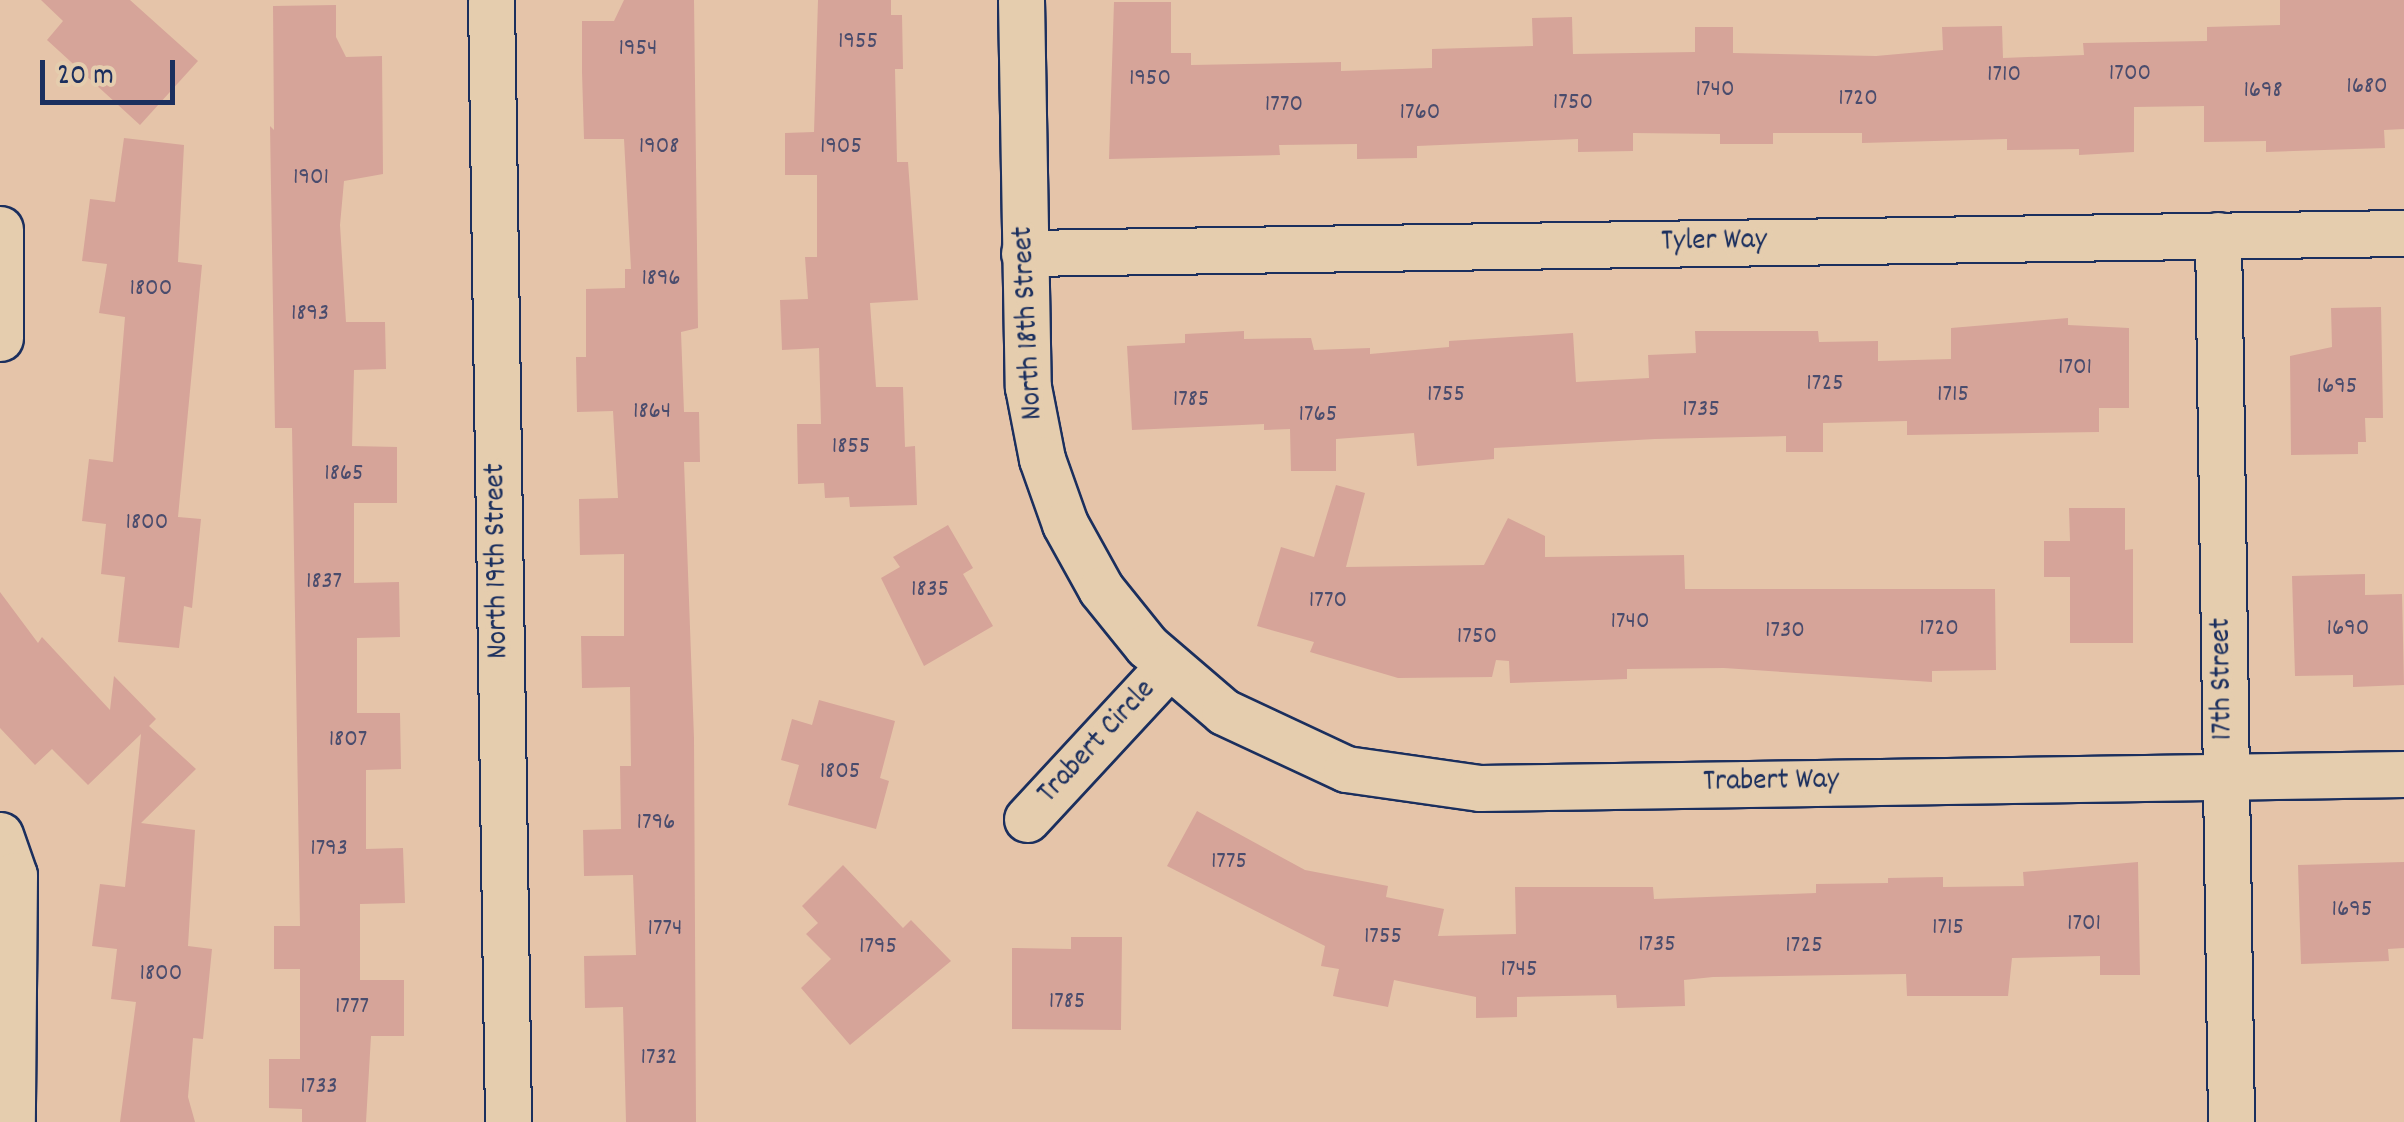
<!DOCTYPE html>
<style>
body{margin:0}
#map{position:relative;width:2404px;height:1122px;overflow:hidden;background:#e5c4a9;font-family:Dekko,sans-serif}
div>[style]{position:absolute}
[style*='--x']{left:calc(var(--x)*1px);top:calc(var(--y)*1px);width:calc(var(--w)*1px);rotate:calc(var(--a)*1deg)}
.building>*{inset:0;background:#d6a499}
.roads{filter:drop-shadow(2px 0 #1b2f5e) drop-shadow(-2px 0 #1b2f5e) drop-shadow(0 2px #1b2f5e) drop-shadow(0 -2px #1b2f5e)}
.minor>*{height:45px;margin:-22.5px;padding:0 22.5px;transform-origin:22.5px;border-radius:22.5px;background:#e5cdae}
span{translate:-50% -50%;white-space:nowrap;text-align:center;line-height:1.15;-webkit-text-stroke:10px #e5cdae;paint-order:stroke}
.number-label{font-size:25px;color:#4a4c6d}
.number-label span{-webkit-text-stroke-width:0}
.street-label{font-size:30px;color:#1b2f5e}
.scale{position:absolute;left:40px;top:60px;width:135px;height:45px;box-sizing:border-box;border:5px solid #1b2f5e;border-top:0;padding-left:12px;font-size:30px;line-height:35px;white-space:nowrap;color:#1b2f5e;-webkit-text-stroke:8px #e5cdae;paint-order:stroke}
</style>
<div id="map">
<div class="building">
<div style="clip-path:polygon(41px 0,130px 0,198px 61px,140px 125px,47px 40px,63px 21px)"></div>
<div style="clip-path:polygon(624px 0,694px 0,698px 328px,681px 332px,684px 412px,699px 412px,700px 462px,684px 462px,694px 738px,696px 1122px,626px 1122px,623px 1007px,585px 1008px,584px 956px,636px 955px,633px 875px,584px 876px,583px 830px,621px 829px,620px 766px,631px 766px,630px 687px,582px 688px,581px 636px,624px 636px,624px 554px,580px 555px,579px 499px,618px 498px,613px 411px,577px 412px,576px 357px,586px 357px,586px 289px,625px 288px,625px 269px,631px 269px,624px 139px,584px 139px,582px 72px,582px 21px,614px 21px)"></div>
<div style="clip-path:polygon(818px 0,891px 0,891px 15px,902px 15px,903px 69px,895px 69px,897px 162px,908px 162px,918px 300px,870px 303px,876px 387px,903px 387px,905px 447px,915px 446px,917px 505px,850px 507px,849px 497px,825px 498px,824px 483px,798px 484px,797px 424px,821px 424px,819px 348px,782px 350px,780px 300px,808px 299px,805px 257px,817px 257px,817px 175px,785px 175px,785px 133px,814px 132px)"></div>
<div style="clip-path:polygon(2280px 0,2404px 0,2404px 129px,2384px 130px,2385px 148px,2266px 152px,2266px 141px,2204px 142px,2204px 106px,2134px 107px,2134px 152px,2079px 155px,2079px 149px,2007px 150px,2007px 139px,1862px 143px,1862px 133px,1773px 133px,1773px 144px,1720px 144px,1720px 134px,1633px 133px,1633px 151px,1578px 152px,1578px 139px,1417px 146px,1417px 158px,1357px 159px,1357px 144px,1279px 145px,1280px 155px,1109px 159px,1114px 2px,1171px 2px,1171px 53px,1191px 53px,1191px 65px,1341px 62px,1341px 71px,1432px 68px,1432px 49px,1533px 46px,1532px 18px,1572px 17px,1573px 54px,1695px 52px,1695px 27px,1733px 27px,1733px 53px,1876px 56px,1943px 50px,1942px 27px,2002px 26px,2003px 58px,2084px 55px,2083px 43px,2207px 41px,2207px 27px,2280px 25px)"></div>
<div style="clip-path:polygon(336px 5px,336px 37px,346px 57px,382px 56px,383px 174px,344px 181px,340px 225px,346px 322px,385px 322px,386px 369px,354px 370px,352px 446px,397px 447px,397px 503px,354px 503px,354px 583px,399px 582px,400px 637px,357px 638px,357px 713px,400px 713px,401px 769px,366px 770px,366px 849px,403px 848px,405px 903px,360px 904px,360px 980px,404px 980px,404px 1036px,371px 1036px,366px 1122px,302px 1122px,302px 1109px,269px 1108px,269px 1059px,300px 1059px,300px 969px,274px 969px,274px 926px,300px 926px,292px 428px,275px 428px,270px 126px,274px 130px,273px 6px)"></div>
<div style="clip-path:polygon(124px 138px,184px 145px,178px 262px,202px 265px,178px 517px,201px 519px,192px 608px,184px 606px,179px 648px,118px 642px,125px 577px,101px 574px,106px 524px,82px 521px,89px 459px,113px 462px,125px 317px,99px 313px,107px 264px,82px 261px,90px 199px,115px 202px)"></div>
<div style="clip-path:polygon(2381px 307px,2383px 418px,2365px 418px,2366px 442px,2358px 442px,2358px 454px,2291px 455px,2290px 356px,2332px 347px,2331px 308px)"></div>
<div style="clip-path:polygon(2068px 318px,2068px 325px,2129px 328px,2129px 408px,2099px 408px,2099px 432px,1907px 435px,1907px 421px,1823px 423px,1823px 452px,1786px 452px,1786px 436px,1655px 439px,1494px 448px,1494px 459px,1417px 466px,1414px 433px,1336px 439px,1336px 471px,1291px 471px,1290px 429px,1264px 430px,1264px 424px,1132px 430px,1127px 346px,1185px 343px,1185px 334px,1244px 331px,1244px 339px,1311px 338px,1314px 350px,1370px 348px,1370px 354px,1449px 347px,1449px 341px,1573px 333px,1576px 382px,1649px 378px,1648px 355px,1696px 353px,1695px 331px,1818px 331px,1819px 342px,1878px 341px,1878px 361px,1951px 359px,1951px 328px)"></div>
<div style="clip-path:polygon(1336px 485px,1365px 493px,1346px 567px,1484px 565px,1508px 518px,1545px 536px,1545px 557px,1684px 555px,1685px 589px,1995px 589px,1996px 670px,1932px 671px,1932px 682px,1724px 668px,1627px 669px,1627px 679px,1510px 683px,1509px 661px,1496px 660px,1492px 677px,1398px 678px,1310px 652px,1314px 642px,1257px 626px,1281px 547px,1314px 557px)"></div>
<div style="clip-path:polygon(2069px 508px,2125px 508px,2125px 550px,2133px 549px,2133px 643px,2070px 643px,2070px 577px,2044px 577px,2044px 541px,2070px 541px)"></div>
<div style="clip-path:polygon(948px 525px,973px 568px,963px 574px,993px 626px,924px 666px,881px 578px,900px 567px,893px 557px)"></div>
<div style="clip-path:polygon(2365px 574px,2365px 595px,2402px 594px,2404px 685px,2353px 687px,2353px 675px,2295px 676px,2292px 576px)"></div>
<div style="clip-path:polygon(0 592px,38px 643px,42px 637px,110px 710px,114px 676px,156px 719px,149px 726px,196px 769px,141px 823px,195px 830px,188px 946px,212px 949px,203px 1039px,193px 1038px,188px 1097px,195px 1122px,120px 1122px,136px 1002px,111px 999px,117px 949px,92px 946px,100px 884px,125px 887px,141px 734px,88px 785px,52px 749px,35px 765px,0 728px)"></div>
<div style="clip-path:polygon(819px 700px,895px 721px,880px 778px,889px 781px,876px 829px,788px 805px,799px 765px,781px 760px,792px 719px,812px 725px)"></div>
<div style="clip-path:polygon(1197px 811px,1305px 870px,1388px 886px,1386px 897px,1444px 909px,1438px 936px,1516px 934px,1515px 887px,1653px 887px,1654px 899px,1816px 893px,1816px 884px,1888px 883px,1888px 878px,1943px 877px,1943px 887px,2024px 886px,2023px 872px,2138px 862px,2140px 975px,2100px 975px,2100px 956px,2012px 958px,2008px 996px,1907px 996px,1906px 974px,1713px 977px,1684px 980px,1685px 1006px,1617px 1008px,1616px 995px,1517px 997px,1517px 1017px,1476px 1018px,1476px 997px,1394px 980px,1388px 1007px,1333px 996px,1339px 969px,1321px 966px,1325px 946px,1167px 866px)"></div>
<div style="clip-path:polygon(2404px 862px,2404px 948px,2388px 949px,2389px 961px,2301px 964px,2298px 865px)"></div>
<div style="clip-path:polygon(843px 865px,903px 928px,911px 920px,951px 961px,850px 1045px,801px 988px,831px 959px,806px 934px,818px 923px,802px 906px)"></div>
<div style="clip-path:polygon(1071px 937px,1122px 937px,1121px 1030px,1012px 1029px,1012px 948px,1071px 949px)"></div>
</div>
<div class="roads">
<div class="minor">
<div style="--x:491;--y:0;--w:1122;--a:89.13"></div>
<div style="--x:1021;--y:0;--w:387;--a:89"></div>
<div style="--x:1028;--y:387;--w:73;--a:79"></div>
<div style="--x:1042;--y:459;--w:69;--a:70.5"></div>
<div style="--x:1065;--y:524;--w:74;--a:61"></div>
<div style="--x:1101;--y:589;--w:73;--a:51.1"></div>
<div style="--x:1147;--y:646;--w:101;--a:40.6"></div>
<div style="--x:1224;--y:712;--w:135;--a:25"></div>
<div style="--x:1346;--y:769;--w:135;--a:8.1"></div>
<div style="--x:1480;--y:788;--w:924;--a:-0.87"></div>
<div style="--x:0;--y:229;--w:109;--a:90"></div>
<div style="--x:2218;--y:235;--w:887;--a:89.16"></div>
<div style="--x:1024;--y:253;--w:1380;--a:-0.83"></div>
<div style="--x:1027;--y:819;--w:207;--a:-47.2"></div>
<div style="--x:0;--y:835;--w:42;--a:70.7"></div>
<div style="--x:14;--y:875;--w:247;--a:90.5"></div>
</div>
</div>
<div class="number-label">
<span style="left:858px;top:42px">1955</span>
<span style="left:638px;top:49px">1954</span>
<span style="left:2130px;top:74px">1700</span>
<span style="left:2004px;top:75px">1710</span>
<span style="left:1150px;top:79px">1950</span>
<span style="left:2367px;top:87px">1680</span>
<span style="left:1715px;top:90px">1740</span>
<span style="left:2263px;top:91px">1698</span>
<span style="left:1858px;top:99px">1720</span>
<span style="left:1573px;top:103px">1750</span>
<span style="left:1284px;top:105px">1770</span>
<span style="left:1420px;top:113px">1760</span>
<span style="left:659px;top:147px">1908</span>
<span style="left:841px;top:147px">1905</span>
<span style="left:311px;top:178px">1901</span>
<span style="left:661px;top:279px">1896</span>
<span style="left:151px;top:289px">1800</span>
<span style="left:310px;top:314px">1893</span>
<span style="left:2075px;top:368px">1701</span>
<span style="left:1825px;top:384px">1725</span>
<span style="left:2337px;top:387px">1695</span>
<span style="left:1446px;top:395px">1755</span>
<span style="left:1953px;top:395px">1715</span>
<span style="left:1191px;top:400px">1785</span>
<span style="left:1701px;top:410px">1735</span>
<span style="left:652px;top:412px">1864</span>
<span style="left:1318px;top:415px">1765</span>
<span style="left:851px;top:447px">1855</span>
<span style="left:344px;top:474px">1865</span>
<span style="left:147px;top:523px">1800</span>
<span style="left:324px;top:582px">1837</span>
<span style="left:930px;top:590px">1835</span>
<span style="left:1328px;top:601px">1770</span>
<span style="left:1630px;top:622px">1740</span>
<span style="left:1939px;top:629px">1720</span>
<span style="left:2348px;top:629px">1690</span>
<span style="left:1785px;top:631px">1730</span>
<span style="left:1477px;top:637px">1750</span>
<span style="left:348px;top:740px">1807</span>
<span style="left:840px;top:772px">1805</span>
<span style="left:656px;top:823px">1796</span>
<span style="left:329px;top:849px">1793</span>
<span style="left:1229px;top:862px">1775</span>
<span style="left:2352px;top:910px">1695</span>
<span style="left:2084px;top:924px">1701</span>
<span style="left:1948px;top:928px">1715</span>
<span style="left:665px;top:929px">1774</span>
<span style="left:1383px;top:937px">1755</span>
<span style="left:1657px;top:945px">1735</span>
<span style="left:1804px;top:946px">1725</span>
<span style="left:878px;top:947px">1795</span>
<span style="left:1519px;top:970px">1745</span>
<span style="left:161px;top:974px">1800</span>
<span style="left:1067px;top:1002px">1785</span>
<span style="left:352px;top:1007px">1777</span>
<span style="left:659px;top:1058px">1732</span>
<span style="left:319px;top:1087px">1733</span>
</div>
<div class="street-label">
<span style="left:1714px;top:243px;rotate:-1deg">Tyler Way</span>
<span style="left:1030px;top:323px;rotate:-93deg">North 18th Street</span>
<span style="left:499px;top:561px;rotate:-91deg">North 19th Street</span>
<span style="left:2224px;top:679px;rotate:-91deg">17th Street</span>
<span style="left:1098px;top:743px;rotate:-47deg">Trabert Circle</span>
<span style="left:1771px;top:783px;rotate:-1deg">Trabert Way</span>
</div>
<div class="scale">20 m</div>
</div>
